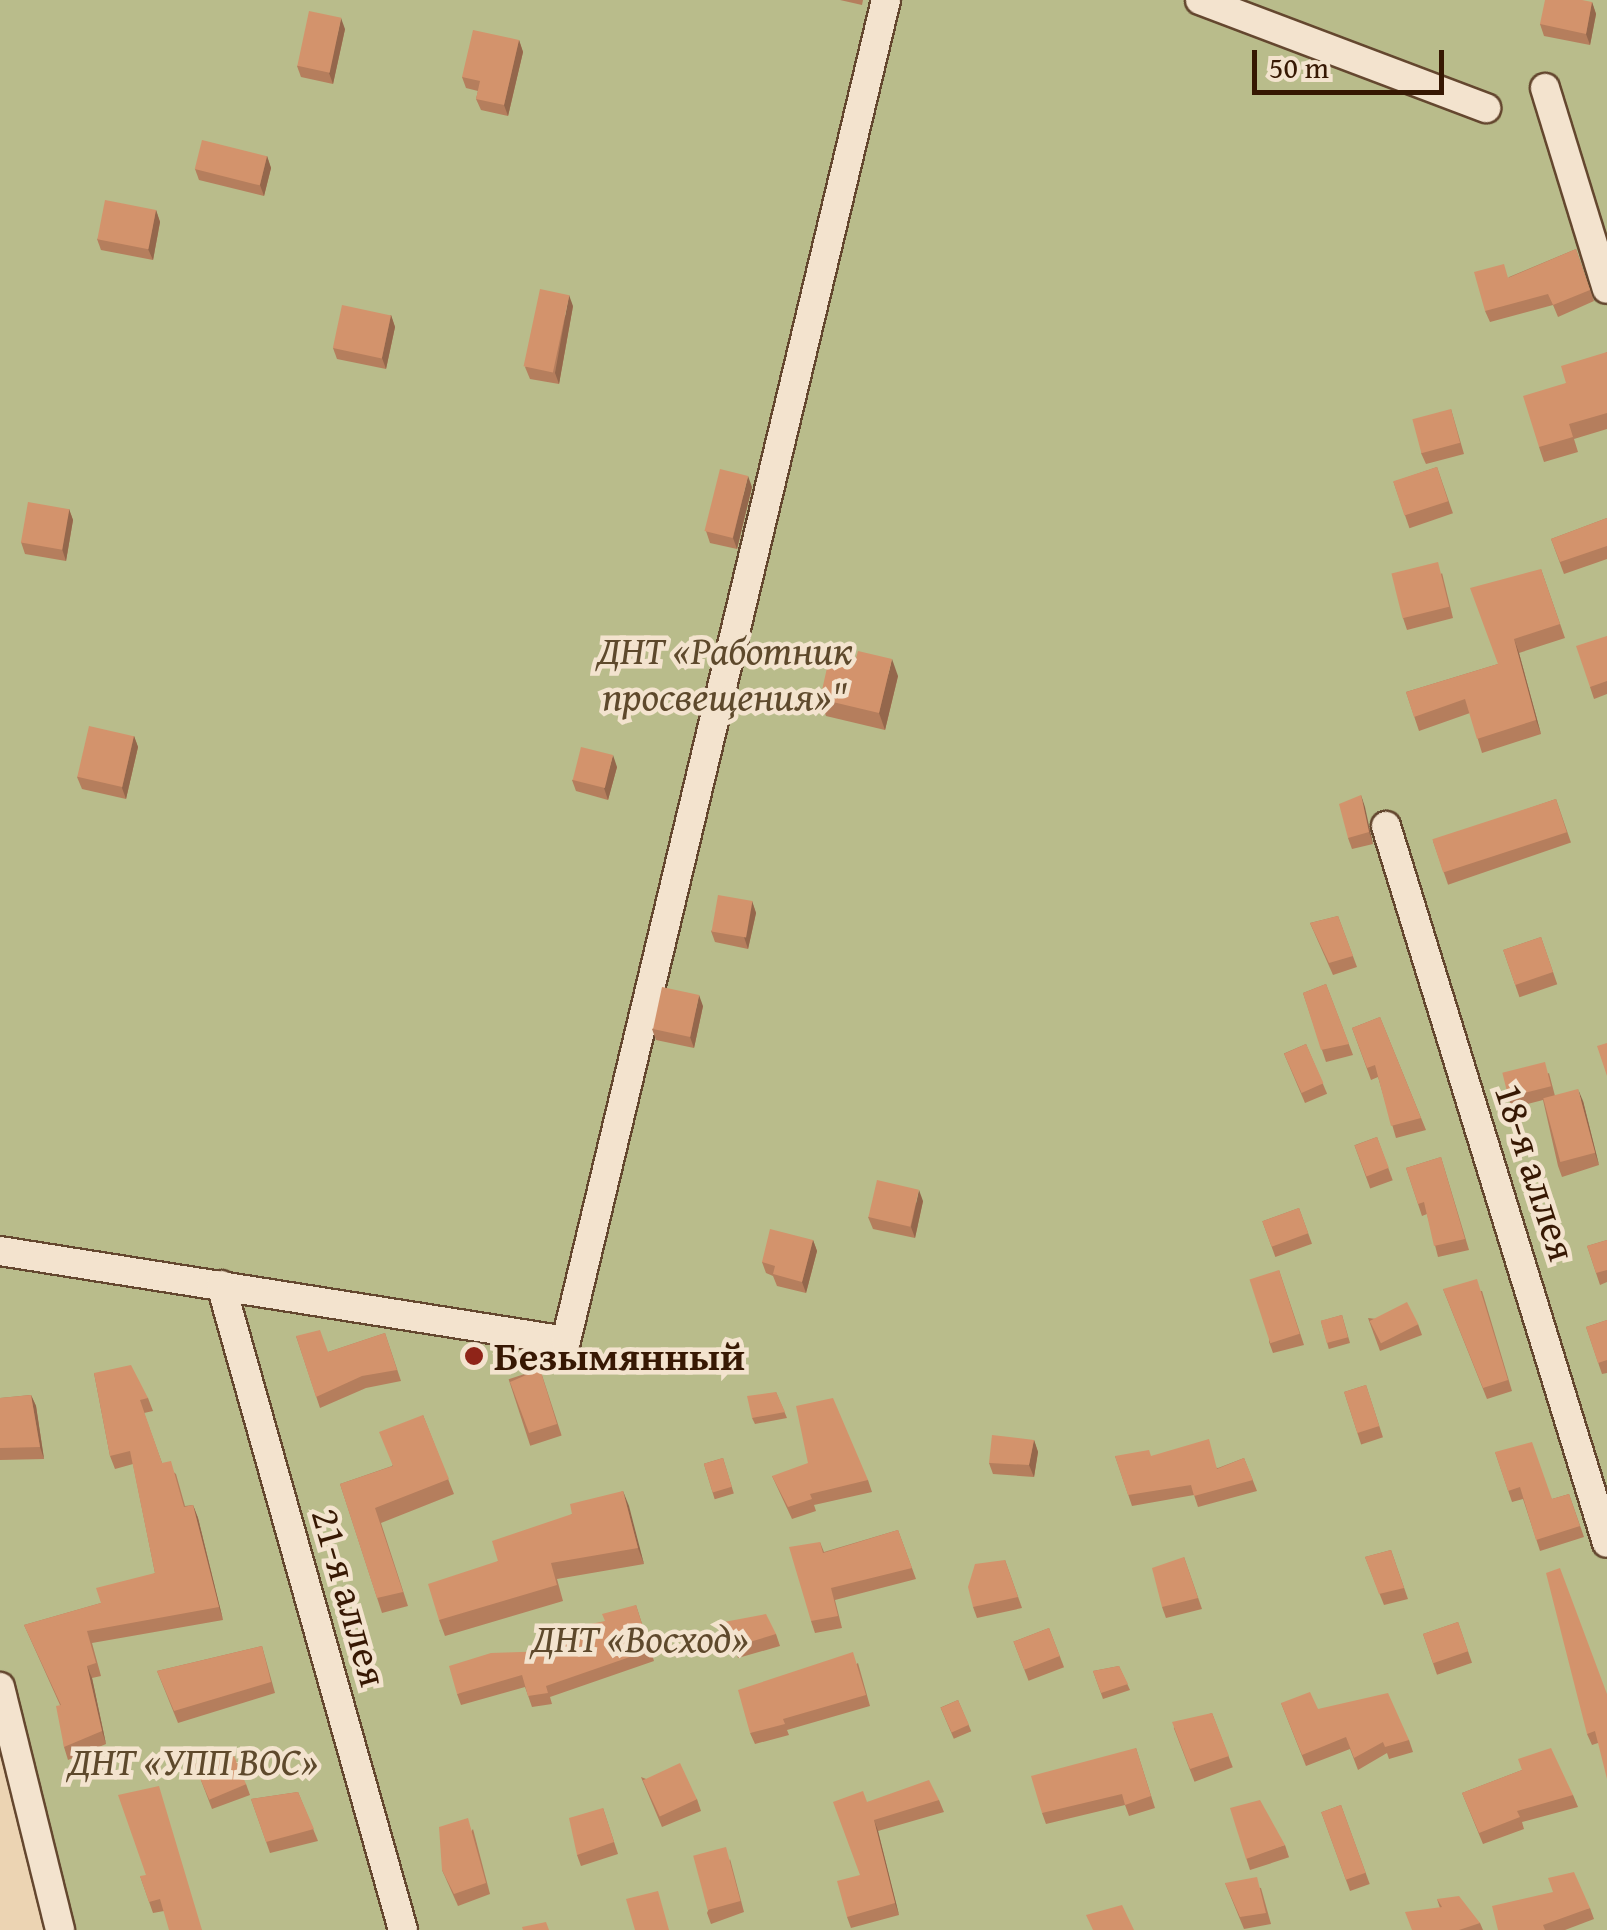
<!DOCTYPE html>
<meta charset="utf-8">
<style>
body{margin:0}
#map{position:relative;width:1607px;height:1930px;overflow:hidden;background:#ecd4b3;font-family:"Gentium Book Plus",serif}
div>[style]{position:absolute}
[style*='--x']{left:calc(var(--x)*1px);top:calc(var(--y)*1px);width:calc(var(--w)*1px);rotate:calc(var(--a)*1deg)}
.green>*{inset:0;background:#b9bc8b}
.roads{filter:drop-shadow(2px 0 #64472f) drop-shadow(-2px 0 #64472f) drop-shadow(0 2px #64472f) drop-shadow(0 -2px #64472f)}
.minor>*{height:28px;margin:-14px;padding:0 14px;transform-origin:14px;border-radius:14px;background:#f3e3ce}
.wall>*{inset:0;background:#b57e5d;transform-origin:0 0}
.shaded-wall>*{inset:0;background:#94674c}
.building>*{inset:0;background:#d3936c;transform-origin:0 0}
.dots>*{width:28px;height:28px;translate:-50% -50%;box-sizing:border-box;border:5px solid #f3e3ce;border-radius:50%}
span{translate:-50% -50%;white-space:nowrap;text-align:center;line-height:1.15;-webkit-text-stroke:9px #f3e3ce;paint-order:stroke}
.park-label{font-size:40px;color:#5e492c;font-style:italic}
.street-label{font-size:40px;color:#371803}
.poi-label{font-size:40px;color:#371803;font-weight:700}
.left{translate:0 -50%;text-align:left}
.scale{position:absolute;left:1252px;top:50px;width:192px;height:45px;box-sizing:border-box;border:5px solid #371803;border-top:0;padding-left:12px;font-size:30px;line-height:35px;white-space:nowrap;color:#371803;-webkit-text-stroke:8px #f3e3ce;paint-order:stroke}
</style>
<div id="map">
<div class="green">
<div style="clip-path:polygon(0 0,1607px 0,1607px 1930px,60px 1930px,0 1687px)"></div>
</div>
<div class="roads">
<div class="minor">
<div style="--x:1200;--y:0;--w:306;--a:20.7"></div>
<div style="--x:1545;--y:88;--w:210;--a:72.9"></div>
<div style="--x:1386;--y:826;--w:750;--a:72.87"></div>
<div style="--x:0;--y:1251;--w:573;--a:9.03"></div>
<div style="--x:566;--y:1341;--w:1379;--a:-76.58"></div>
<div style="--x:221;--y:1285;--w:670;--a:74.24"></div>
<div style="--x:0;--y:1687;--w:250;--a:76.1"></div>
</div>
</div>
<div class="wall">
<div style="clip-path:polygon(840px 0,863px 0,862px 5px)"></div>
<div style="clip-path:polygon(1592px 2px,1596px 14px,1590px 45px,1544px 36px,1540px 24px)"></div>
<div style="clip-path:polygon(345px 29px,333px 84px,301px 77px,297px 66px)"></div>
<div style="clip-path:polygon(519px 40px,523px 52px,508px 116px,481px 110px,476px 99px,478px 91px,466px 88px,462px 77px)"></div>
<div style="clip-path:polygon(267px 156px,271px 168px,264px 196px,199px 180px,195px 169px)"></div>
<div style="clip-path:polygon(156px 210px,160px 222px,153px 260px,101px 250px,97px 239px)"></div>
<div style="clip-path:polygon(1576px 249px,1594px 301px,1558px 317px,1553px 305px,1490px 322px,1485px 311px,1509px 277px)"></div>
<div style="clip-path:polygon(573px 306px,559px 384px,530px 379px,525px 367px)"></div>
<div style="clip-path:polygon(391px 315px,395px 327px,386px 369px,337px 359px,333px 348px)"></div>
<div style="clip-path:polygon(1607px 352px,1607px 429px,1574px 439px,1578px 452px,1544px 462px,1539px 447px,1566px 383px)"></div>
<div style="clip-path:polygon(1451px 409px,1464px 454px,1426px 464px,1421px 453px)"></div>
<div style="left:1437px;top:467px;width:49px;height:46px;rotate:71deg"></div>
<div style="clip-path:polygon(752px 487px,737px 549px,710px 543px,706px 531px)"></div>
<div style="clip-path:polygon(69px 509px,73px 520px,66px 561px,25px 554px,21px 542px)"></div>
<div style="clip-path:polygon(1607px 518px,1607px 559px,1564px 574px,1551px 539px)"></div>
<div style="clip-path:polygon(1541px 569px,1565px 638px,1519px 653px,1541px 734px,1482px 753px,1470px 713px,1419px 731px,1406px 692px,1498px 664px)"></div>
<div style="clip-path:polygon(1442px 573px,1453px 618px,1407px 630px,1403px 618px)"></div>
<div style="clip-path:polygon(1607px 636px,1607px 694px,1594px 699px,1590px 687px)"></div>
<div style="clip-path:polygon(854px 665px,898px 676px,885px 730px,826px 716px,820px 699px)"></div>
<div style="clip-path:polygon(134px 736px,138px 747px,126px 799px,82px 789px,77px 777px)"></div>
<div style="clip-path:polygon(617px 767px,608px 800px,576px 791px,572px 780px)"></div>
<div style="clip-path:polygon(1361px 795px,1373px 844px,1352px 849px,1348px 838px)"></div>
<div style="left:1556px;top:799px;width:46px;height:130px;rotate:71deg"></div>
<div style="clip-path:polygon(752px 901px,756px 913px,748px 949px,715px 942px,711px 931px)"></div>
<div style="clip-path:polygon(1338px 916px,1357px 967px,1333px 975px,1310px 923px)"></div>
<div style="left:1541px;top:937px;width:50px;height:40px;rotate:71deg"></div>
<div style="clip-path:polygon(1326px 984px,1353px 1055px,1326px 1062px,1303px 993px)"></div>
<div style="clip-path:polygon(703px 1006px,694px 1048px,656px 1040px,652px 1029px)"></div>
<div style="clip-path:polygon(1380px 1017px,1426px 1130px,1396px 1138px,1378px 1077px,1371px 1080px,1352px 1028px)"></div>
<div style="left:1306px;top:1044px;width:54px;height:24px;rotate:67deg"></div>
<div style="clip-path:polygon(1549px 1073px,1555px 1096px,1583px 1101px,1599px 1165px,1562px 1177px,1558px 1166px,1543px 1100px,1512px 1108px,1508px 1096px)"></div>
<div style="left:1377px;top:1137px;width:46px;height:24px;rotate:70deg"></div>
<div style="clip-path:polygon(1441px 1157px,1469px 1250px,1438px 1257px,1427px 1214px,1422px 1216px,1406px 1168px)"></div>
<div style="clip-path:polygon(923px 1201px,915px 1238px,873px 1229px,868px 1217px)"></div>
<div style="left:1299px;top:1208px;width:38px;height:39px;rotate:70deg"></div>
<div style="clip-path:polygon(813px 1240px,817px 1251px,806px 1293px,777px 1286px,773px 1276px,766px 1273px,762px 1262px)"></div>
<div style="clip-path:polygon(1607px 1240px,1607px 1282px,1600px 1285px,1587px 1246px)"></div>
<div style="clip-path:polygon(1279px 1270px,1304px 1345px,1273px 1353px,1269px 1342px)"></div>
<div style="clip-path:polygon(1443px 1289px,1482px 1291px,1512px 1391px,1487px 1399px)"></div>
<div style="left:1342px;top:1315px;width:29px;height:22px;rotate:74deg"></div>
<div style="clip-path:polygon(1368px 1318px,1418px 1324px,1422px 1335px,1380px 1351px)"></div>
<div style="clip-path:polygon(1607px 1320px,1607px 1373px,1602px 1374px,1586px 1327px)"></div>
<div style="clip-path:polygon(385px 1333px,401px 1381px,366px 1388px,320px 1408px,296px 1336px,328px 1352px)"></div>
<div style="left:540px;top:1369px;width:70px;height:33px;rotate:72deg"></div>
<div style="clip-path:polygon(94px 1373px,148px 1398px,153px 1411px,144px 1413px,162px 1463px,176px 1474px,185px 1506px,193px 1505px,198px 1518px,223px 1620px,92px 1643px,101px 1676px,92px 1678px,106px 1744px,68px 1760px,64px 1747px,60px 1705px,24px 1625px,101px 1603px,155px 1573px,133px 1464px,115px 1469px,110px 1456px)"></div>
<div style="left:1366px;top:1385px;width:55px;height:23px;rotate:72deg"></div>
<div style="clip-path:polygon(776px 1392px,787px 1418px,755px 1424px,752px 1418px)"></div>
<div style="clip-path:polygon(31px 1395px,36px 1406px,44px 1459px,0 1460px,0 1398px)"></div>
<div style="clip-path:polygon(423px 1415px,454px 1494px,381px 1523px,408px 1606px,382px 1613px,340px 1484px,392px 1466px)"></div>
<div style="clip-path:polygon(1034px 1440px,1038px 1452px,1034px 1477px,993px 1474px,989px 1463px)"></div>
<div style="clip-path:polygon(1495px 1452px,1552px 1499px,1569px 1494px,1584px 1537px,1540px 1551px,1523px 1499px,1512px 1502px)"></div>
<div style="clip-path:polygon(1115px 1456px,1151px 1456px,1218px 1468px,1244px 1458px,1257px 1491px,1198px 1507px,1194px 1495px,1132px 1506px)"></div>
<div style="left:723px;top:1458px;width:37px;height:20px;rotate:73deg"></div>
<div style="clip-path:polygon(772px 1476px,868px 1480px,872px 1492px,814px 1505px,816px 1511px,792px 1519px)"></div>
<div style="clip-path:polygon(623px 1491px,644px 1564px,557px 1579px,563px 1601px,445px 1636px,439px 1620px,498px 1561px,572px 1514px)"></div>
<div style="clip-path:polygon(898px 1530px,916px 1579px,835px 1600px,842px 1628px,815px 1633px,811px 1621px,820px 1542px,824px 1552px)"></div>
<div style="clip-path:polygon(1391px 1550px,1408px 1599px,1384px 1605px,1365px 1557px)"></div>
<div style="clip-path:polygon(1184px 1557px,1202px 1609px,1166px 1618px,1162px 1607px)"></div>
<div style="clip-path:polygon(1005px 1560px,1022px 1608px,977px 1618px,973px 1607px)"></div>
<div style="clip-path:polygon(636px 1605px,654px 1661px,550px 1697px,552px 1704px,532px 1707px,525px 1687px,461px 1705px,457px 1694px,550px 1651px)"></div>
<div style="clip-path:polygon(724px 1622px,776px 1634px,780px 1646px,738px 1658px)"></div>
<div style="left:1458px;top:1622px;width:43px;height:37px;rotate:71deg"></div>
<div style="left:1049px;top:1628px;width:42px;height:38px;rotate:69deg"></div>
<div style="clip-path:polygon(262px 1646px,275px 1693px,178px 1723px,157px 1671px)"></div>
<div style="clip-path:polygon(858px 1663px,870px 1706px,787px 1730px,789px 1735px,755px 1744px,750px 1733px)"></div>
<div style="clip-path:polygon(1119px 1666px,1130px 1690px,1103px 1699px,1093px 1671px)"></div>
<div style="clip-path:polygon(1607px 1694px,1598px 1743px,1592px 1745px,1587px 1734px)"></div>
<div style="left:958px;top:1700px;width:34px;height:19px;rotate:67deg"></div>
<div style="clip-path:polygon(1281px 1703px,1318px 1709px,1409px 1740px,1413px 1752px,1389px 1759px,1387px 1753px,1358px 1770px,1350px 1749px,1306px 1766px)"></div>
<div style="left:1212px;top:1713px;width:58px;height:41px;rotate:69deg"></div>
<div style="clip-path:polygon(1136px 1748px,1155px 1808px,1129px 1816px,1125px 1805px,1046px 1824px,1042px 1813px)"></div>
<div style="clip-path:polygon(194px 1762px,246px 1784px,250px 1795px,212px 1809px)"></div>
<div style="clip-path:polygon(1522px 1770px,1573px 1795px,1578px 1807px,1522px 1822px,1524px 1829px,1483px 1844px,1462px 1793px)"></div>
<div style="clip-path:polygon(641px 1777px,697px 1799px,701px 1811px,662px 1827px)"></div>
<div style="clip-path:polygon(298px 1792px,318px 1841px,270px 1853px,251px 1799px)"></div>
<div style="clip-path:polygon(939px 1800px,944px 1812px,878px 1831px,899px 1915px,851px 1928px,847px 1917px,860px 1875px,867px 1802px)"></div>
<div style="left:1341px;top:1805px;width:84px;height:21px;rotate:70deg"></div>
<div style="clip-path:polygon(603px 1808px,618px 1854px,581px 1866px,577px 1855px)"></div>
<div style="clip-path:polygon(473px 1829px,490px 1894px,458px 1906px,442px 1870px)"></div>
<div style="left:1285px;top:1845px;width:13px;height:41px;rotate:72deg"></div>
<div style="clip-path:polygon(730px 1859px,744px 1912px,711px 1924px,707px 1913px)"></div>
<div style="clip-path:polygon(140px 1876px,202px 1930px,164px 1911px,153px 1913px)"></div>
<div style="clip-path:polygon(1225px 1883px,1261px 1888px,1271px 1924px,1244px 1929px)"></div>
<div style="clip-path:polygon(1437px 1899px,1480px 1923px,1483px 1930px,1412px 1930px,1440px 1908px)"></div>
<div style="clip-path:polygon(1590px 1908px,1594px 1919px,1565px 1930px,1498px 1930px)"></div>
</div>
<div class="shaded-wall">
<div style="clip-path:polygon(1592px 2px,1596px 14px,1590px 45px,1586px 34px)"></div>
<div style="clip-path:polygon(341px 18px,345px 29px,333px 84px,329px 73px)"></div>
<div style="clip-path:polygon(519px 40px,523px 52px,508px 116px,504px 105px)"></div>
<div style="clip-path:polygon(267px 156px,271px 168px,264px 196px,260px 185px)"></div>
<div style="clip-path:polygon(156px 210px,160px 222px,153px 260px,148px 249px)"></div>
<div style="clip-path:polygon(569px 295px,573px 306px,559px 384px,555px 373px)"></div>
<div style="clip-path:polygon(391px 315px,395px 327px,386px 369px,382px 358px)"></div>
<div style="clip-path:polygon(748px 476px,752px 487px,737px 549px,733px 538px)"></div>
<div style="clip-path:polygon(69px 509px,73px 520px,66px 561px,62px 549px)"></div>
<div style="clip-path:polygon(1514px 639px,1519px 653px,1541px 734px,1536px 720px)"></div>
<div style="clip-path:polygon(892px 659px,898px 676px,885px 730px,879px 713px)"></div>
<div style="clip-path:polygon(134px 736px,138px 747px,126px 799px,122px 788px)"></div>
<div style="clip-path:polygon(613px 755px,617px 767px,608px 800px,604px 788px)"></div>
<div style="clip-path:polygon(1361px 795px,1365px 807px,1373px 844px,1369px 832px)"></div>
<div style="clip-path:polygon(752px 901px,756px 913px,748px 949px,744px 937px)"></div>
<div style="clip-path:polygon(699px 995px,703px 1006px,694px 1048px,690px 1037px)"></div>
<div style="clip-path:polygon(1578px 1089px,1583px 1101px,1599px 1165px,1595px 1153px)"></div>
<div style="clip-path:polygon(919px 1190px,923px 1201px,915px 1238px,911px 1227px)"></div>
<div style="clip-path:polygon(813px 1240px,817px 1251px,806px 1293px,802px 1282px)"></div>
<div style="clip-path:polygon(31px 1395px,36px 1406px,44px 1459px,40px 1447px)"></div>
<div style="clip-path:polygon(1034px 1440px,1038px 1452px,1034px 1477px,1029px 1465px)"></div>
<div style="clip-path:polygon(623px 1491px,629px 1506px,644px 1564px,638px 1548px)"></div>
<div style="clip-path:polygon(193px 1505px,198px 1518px,223px 1620px,219px 1607px)"></div>
<div style="clip-path:polygon(87px 1666px,92px 1678px,106px 1744px,102px 1731px)"></div>
<div style="clip-path:polygon(874px 1820px,878px 1831px,899px 1915px,895px 1903px)"></div>
</div>
<div class="building">
<div style="clip-path:polygon(1545px 0,1582px 0,1592px 2px,1586px 34px,1540px 24px)"></div>
<div style="left:309px;top:11px;width:33px;height:56px;rotate:12deg"></div>
<div style="clip-path:polygon(473px 30px,519px 40px,504px 105px,476px 99px,480px 81px,462px 77px)"></div>
<div style="left:202px;top:140px;width:67px;height:30px;rotate:14deg"></div>
<div style="left:105px;top:200px;width:52px;height:40px;rotate:11deg"></div>
<div style="clip-path:polygon(1576px 249px,1590px 290px,1553px 305px,1548px 294px,1485px 311px,1474px 272px,1504px 264px,1508px 278px)"></div>
<div style="left:540px;top:289px;width:30px;height:79px;rotate:12deg"></div>
<div style="left:342px;top:305px;width:50px;height:44px;rotate:12deg"></div>
<div style="clip-path:polygon(1607px 352px,1607px 413px,1569px 424px,1573px 437px,1539px 447px,1523px 396px,1566px 383px,1561px 366px)"></div>
<div style="left:1451px;top:409px;width:35px;height:40px;rotate:75deg"></div>
<div style="left:1437px;top:467px;width:36px;height:46px;rotate:72deg"></div>
<div style="left:720px;top:469px;width:29px;height:64px;rotate:14deg"></div>
<div style="left:28px;top:502px;width:42px;height:41px;rotate:10deg"></div>
<div style="clip-path:polygon(1607px 518px,1607px 546px,1560px 562px,1551px 539px)"></div>
<div style="left:1438px;top:562px;width:46px;height:48px;rotate:76deg"></div>
<div style="clip-path:polygon(1541px 569px,1560px 624px,1514px 639px,1536px 720px,1477px 739px,1465px 699px,1414px 717px,1406px 692px,1498px 664px,1470px 588px)"></div>
<div style="clip-path:polygon(1607px 636px,1607px 681px,1590px 687px,1576px 646px)"></div>
<div style="clip-path:polygon(858px 651px,892px 659px,879px 713px,820px 699px,829px 659px,854px 665px)"></div>
<div style="left:89px;top:726px;width:46px;height:52px;rotate:13deg"></div>
<div style="left:581px;top:747px;width:33px;height:34px;rotate:14deg"></div>
<div style="clip-path:polygon(1361px 795px,1369px 832px,1348px 838px,1339px 804px)"></div>
<div style="left:1556px;top:799px;width:35px;height:130px;rotate:72deg"></div>
<div style="left:718px;top:895px;width:35px;height:37px;rotate:10deg"></div>
<div style="clip-path:polygon(1338px 916px,1353px 956px,1329px 963px,1310px 923px)"></div>
<div style="left:1541px;top:937px;width:37px;height:40px;rotate:71deg"></div>
<div style="clip-path:polygon(1326px 984px,1349px 1044px,1321px 1050px,1303px 993px)"></div>
<div style="left:662px;top:987px;width:38px;height:43px;rotate:12deg"></div>
<div style="clip-path:polygon(1380px 1017px,1421px 1118px,1391px 1126px,1375px 1065px,1367px 1068px,1352px 1028px)"></div>
<div style="clip-path:polygon(1607px 1043px,1607px 1076px,1597px 1046px)"></div>
<div style="left:1306px;top:1044px;width:43px;height:24px;rotate:66deg"></div>
<div style="left:1545px;top:1062px;width:25px;height:44px;rotate:76deg"></div>
<div style="left:1578px;top:1089px;width:66px;height:36px;rotate:75deg"></div>
<div style="left:1377px;top:1137px;width:33px;height:24px;rotate:69deg"></div>
<div style="clip-path:polygon(1441px 1157px,1465px 1239px,1434px 1246px,1424px 1202px,1418px 1204px,1406px 1168px)"></div>
<div style="left:877px;top:1180px;width:43px;height:38px;rotate:13deg"></div>
<div style="left:1299px;top:1208px;width:27px;height:39px;rotate:70deg"></div>
<div style="clip-path:polygon(770px 1229px,813px 1240px,802px 1282px,773px 1274px,775px 1266px,762px 1262px)"></div>
<div style="clip-path:polygon(1607px 1240px,1607px 1270px,1596px 1273px,1587px 1246px)"></div>
<div style="left:1279px;top:1270px;width:67px;height:31px;rotate:72deg"></div>
<div style="clip-path:polygon(1477px 1279px,1508px 1380px,1483px 1388px,1443px 1289px)"></div>
<div style="left:1407px;top:1302px;width:25px;height:42px;rotate:63deg"></div>
<div style="left:1342px;top:1315px;width:23px;height:22px;rotate:75deg"></div>
<div style="clip-path:polygon(1607px 1320px,1607px 1360px,1598px 1363px,1586px 1327px)"></div>
<div style="clip-path:polygon(320px 1330px,328px 1352px,385px 1333px,397px 1370px,362px 1376px,316px 1397px,296px 1336px)"></div>
<div style="clip-path:polygon(131px 1365px,148px 1398px,140px 1400px,162px 1463px,171px 1461px,184px 1507px,193px 1505px,219px 1607px,87px 1631px,96px 1663px,87px 1666px,102px 1731px,64px 1747px,56px 1706px,61px 1705px,24px 1625px,101px 1603px,96px 1588px,155px 1573px,130px 1451px,110px 1456px,94px 1373px)"></div>
<div style="clip-path:polygon(540px 1369px,557px 1424px,529px 1433px,510px 1382px)"></div>
<div style="left:1366px;top:1385px;width:43px;height:23px;rotate:72deg"></div>
<div style="clip-path:polygon(776px 1392px,785px 1412px,752px 1418px,747px 1396px)"></div>
<div style="clip-path:polygon(31px 1395px,40px 1447px,0 1448px,0 1398px)"></div>
<div style="clip-path:polygon(833px 1398px,868px 1480px,810px 1494px,812px 1499px,788px 1507px,772px 1476px,808px 1463px,796px 1406px)"></div>
<div style="clip-path:polygon(423px 1415px,449px 1479px,375px 1508px,403px 1592px,377px 1598px,340px 1484px,393px 1466px,379px 1432px)"></div>
<div style="clip-path:polygon(992px 1435px,1034px 1440px,1029px 1465px,989px 1463px)"></div>
<div style="clip-path:polygon(1209px 1439px,1217px 1469px,1244px 1458px,1253px 1480px,1194px 1496px,1191px 1485px,1128px 1495px,1115px 1456px,1149px 1450px,1151px 1456px)"></div>
<div style="clip-path:polygon(1532px 1442px,1552px 1499px,1569px 1494px,1580px 1526px,1536px 1540px,1520px 1487px,1508px 1491px,1495px 1452px)"></div>
<div style="left:723px;top:1458px;width:30px;height:20px;rotate:73deg"></div>
<div style="clip-path:polygon(623px 1491px,638px 1548px,551px 1563px,557px 1585px,439px 1620px,428px 1584px,498px 1561px,492px 1541px,572px 1514px,570px 1504px)"></div>
<div style="clip-path:polygon(898px 1530px,912px 1568px,831px 1588px,838px 1616px,811px 1621px,789px 1547px,820px 1542px,823px 1553px)"></div>
<div style="clip-path:polygon(1391px 1550px,1404px 1588px,1379px 1594px,1365px 1557px)"></div>
<div style="clip-path:polygon(1184px 1557px,1198px 1598px,1162px 1607px,1152px 1568px)"></div>
<div style="clip-path:polygon(1005px 1560px,1018px 1597px,973px 1607px,968px 1587px,975px 1564px)"></div>
<div style="clip-path:polygon(1560px 1568px,1607px 1694px,1607px 1779px,1595px 1731px,1587px 1734px,1546px 1573px)"></div>
<div style="clip-path:polygon(636px 1605px,650px 1650px,546px 1686px,548px 1693px,528px 1696px,522px 1675px,457px 1694px,449px 1666px,491px 1653px,550px 1651px,544px 1634px,605px 1621px,602px 1614px)"></div>
<div style="clip-path:polygon(766px 1614px,776px 1634px,733px 1647px,724px 1622px)"></div>
<div style="left:1458px;top:1622px;width:31px;height:37px;rotate:71deg"></div>
<div style="left:1049px;top:1628px;width:30px;height:38px;rotate:69deg"></div>
<div style="clip-path:polygon(262px 1646px,271px 1682px,174px 1711px,157px 1671px)"></div>
<div style="clip-path:polygon(853px 1652px,866px 1695px,783px 1719px,785px 1724px,750px 1733px,738px 1690px)"></div>
<div style="clip-path:polygon(1119px 1666px,1128px 1684px,1101px 1693px,1093px 1671px)"></div>
<div style="clip-path:polygon(1310px 1692px,1318px 1709px,1388px 1693px,1409px 1740px,1385px 1747px,1383px 1742px,1354px 1758px,1346px 1737px,1302px 1755px,1281px 1703px)"></div>
<div style="left:958px;top:1700px;width:27px;height:19px;rotate:66deg"></div>
<div style="clip-path:polygon(1212px 1713px,1229px 1756px,1190px 1769px,1172px 1722px)"></div>
<div style="clip-path:polygon(1136px 1748px,1151px 1796px,1125px 1805px,1122px 1794px,1042px 1813px,1031px 1776px)"></div>
<div style="clip-path:polygon(1551px 1748px,1573px 1795px,1517px 1811px,1520px 1817px,1479px 1833px,1462px 1793px,1522px 1770px,1518px 1759px)"></div>
<div style="left:232px;top:1751px;width:36px;height:40px;rotate:67deg"></div>
<div style="left:680px;top:1763px;width:40px;height:41px;rotate:65deg"></div>
<div style="clip-path:polygon(929px 1780px,939px 1800px,874px 1820px,895px 1903px,847px 1917px,837px 1881px,860px 1875px,833px 1802px,863px 1791px,867px 1802px)"></div>
<div style="clip-path:polygon(159px 1786px,202px 1930px,169px 1930px,160px 1899px,149px 1902px,140px 1876px,146px 1875px,118px 1795px)"></div>
<div style="clip-path:polygon(298px 1792px,314px 1829px,266px 1842px,251px 1799px)"></div>
<div style="clip-path:polygon(1260px 1800px,1285px 1845px,1246px 1859px,1230px 1808px)"></div>
<div style="left:1341px;top:1805px;width:72px;height:21px;rotate:70deg"></div>
<div style="clip-path:polygon(603px 1808px,614px 1842px,577px 1855px,569px 1818px)"></div>
<div style="clip-path:polygon(468px 1818px,486px 1883px,454px 1894px,442px 1870px,439px 1827px)"></div>
<div style="left:726px;top:1847px;width:56px;height:34px;rotate:75deg"></div>
<div style="clip-path:polygon(1574px 1872px,1590px 1908px,1543px 1925px,1545px 1930px,1498px 1930px,1492px 1906px,1553px 1892px,1548px 1878px)"></div>
<div style="clip-path:polygon(1257px 1877px,1266px 1913px,1240px 1917px,1225px 1883px)"></div>
<div style="clip-path:polygon(658px 1891px,669px 1930px,635px 1930px,626px 1899px)"></div>
<div style="clip-path:polygon(1459px 1896px,1480px 1923px,1459px 1930px,1412px 1930px,1405px 1912px,1442px 1907px,1437px 1899px)"></div>
<div style="clip-path:polygon(1122px 1905px,1134px 1930px,1093px 1930px,1086px 1915px)"></div>
<div style="clip-path:polygon(546px 1922px,549px 1930px,523px 1930px,522px 1927px)"></div>
</div>
<div class="dots">
<div style="left:474px;top:1356px;background:#8f2418"></div>
</div>
<div class="park-label">
<span style="left:725px;top:673px">ДНТ «Работник<br>просвещения»"</span>
<span style="left:640px;top:1638px">ДНТ «Восход»</span>
<span style="left:193px;top:1761px">ДНТ «УПП ВОС»</span>
</div>
<div class="street-label">
<span style="left:1536px;top:1172px;rotate:72deg">18-я аллея</span>
<span style="left:350px;top:1597px;rotate:74deg">21-я аллея</span>
</div>
<div class="poi-label">
<span class="left" style="left:494px;top:1356px">Безымянный</span>
</div>
<div class="scale">50 m</div>
</div>
